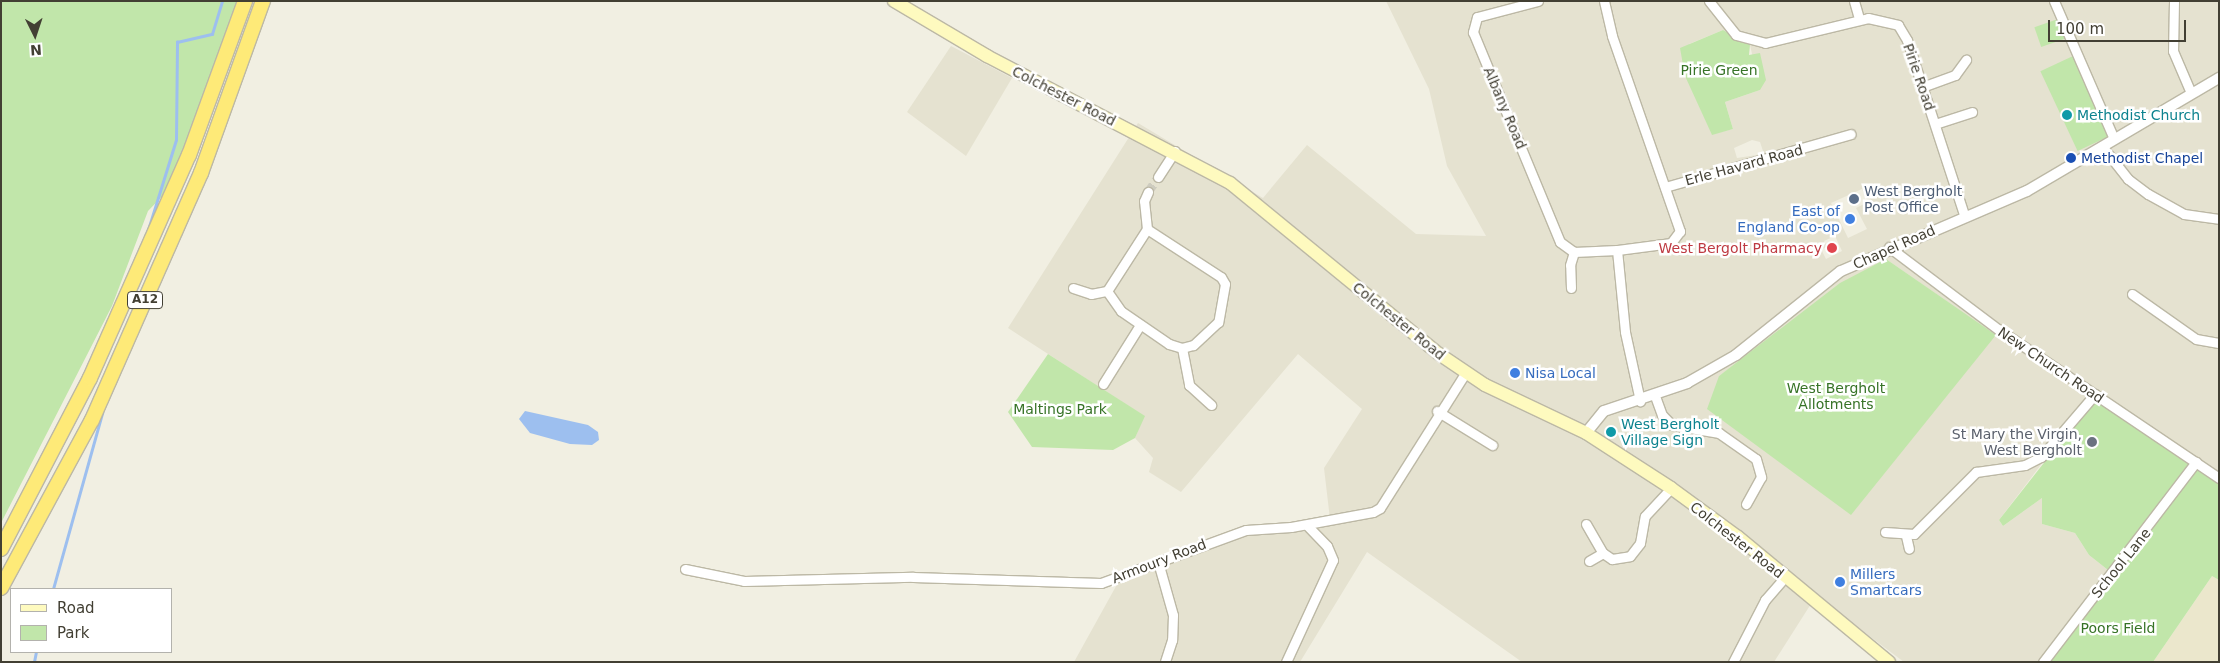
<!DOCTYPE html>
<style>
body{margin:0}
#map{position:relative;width:2220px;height:663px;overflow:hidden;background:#f1efe2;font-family:"DejaVu Sans",sans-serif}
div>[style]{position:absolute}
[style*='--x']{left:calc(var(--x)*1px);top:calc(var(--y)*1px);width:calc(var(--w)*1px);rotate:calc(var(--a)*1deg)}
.residential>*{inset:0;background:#e5e2d0}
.education>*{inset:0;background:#ebe7cc}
.green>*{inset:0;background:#c1e6aa;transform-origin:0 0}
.water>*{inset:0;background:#9dbfef}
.stream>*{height:2.5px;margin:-1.25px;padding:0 1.25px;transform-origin:1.25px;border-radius:1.25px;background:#9dbfef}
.minor-tunnel>*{height:9px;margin-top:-4.5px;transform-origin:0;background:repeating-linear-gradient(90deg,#ceccbf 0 9px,transparent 0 13.5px)}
.roads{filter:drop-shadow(1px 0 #bcb8a5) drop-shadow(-1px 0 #bcb8a5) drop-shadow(0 1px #bcb8a5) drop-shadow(0 -1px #bcb8a5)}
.minor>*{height:9px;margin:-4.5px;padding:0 4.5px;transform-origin:4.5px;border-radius:4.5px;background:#fff}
.tertiary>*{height:10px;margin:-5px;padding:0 5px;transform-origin:5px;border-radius:5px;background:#fff}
.secondary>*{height:12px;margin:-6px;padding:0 6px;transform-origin:6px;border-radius:6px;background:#fefabf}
.trunk>*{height:14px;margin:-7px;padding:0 7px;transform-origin:7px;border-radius:7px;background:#feea78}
.dots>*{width:14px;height:14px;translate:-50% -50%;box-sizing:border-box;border:2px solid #fff;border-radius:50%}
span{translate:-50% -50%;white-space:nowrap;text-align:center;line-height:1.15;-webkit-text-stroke:5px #fff;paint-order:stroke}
.shield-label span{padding:1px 4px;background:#fff;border:1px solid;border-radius:4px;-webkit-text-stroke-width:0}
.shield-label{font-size:12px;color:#423f33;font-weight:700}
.park-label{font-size:14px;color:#377327}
.street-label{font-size:14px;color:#423f33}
.culture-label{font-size:14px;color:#0d838f}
.left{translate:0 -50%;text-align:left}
.transit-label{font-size:14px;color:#164399}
.service-label{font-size:14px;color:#4e5e75}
.shop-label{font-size:14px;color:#366cbe}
.right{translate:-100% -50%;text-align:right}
.health-label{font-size:14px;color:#be3a42}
.worship-label{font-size:14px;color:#5b616d}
.frame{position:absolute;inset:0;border:2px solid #423f33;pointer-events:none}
.legend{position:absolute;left:10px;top:588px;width:162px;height:65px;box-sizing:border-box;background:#fff;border:1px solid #b3b2ad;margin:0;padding:6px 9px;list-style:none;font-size:15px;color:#423f33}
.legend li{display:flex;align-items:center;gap:10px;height:25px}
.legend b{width:25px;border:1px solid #b3b2ad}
.north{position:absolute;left:10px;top:10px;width:50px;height:50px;-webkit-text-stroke:4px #fff;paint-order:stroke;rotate:176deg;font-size:14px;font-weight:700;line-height:20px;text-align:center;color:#423f33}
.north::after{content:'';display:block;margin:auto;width:18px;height:22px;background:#423f33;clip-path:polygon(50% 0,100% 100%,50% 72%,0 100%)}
.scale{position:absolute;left:2048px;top:20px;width:138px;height:22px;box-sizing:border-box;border:2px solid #423f33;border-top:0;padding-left:6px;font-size:15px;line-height:18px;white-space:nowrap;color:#423f33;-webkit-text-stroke:4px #fff;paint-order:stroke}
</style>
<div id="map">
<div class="residential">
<div style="clip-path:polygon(evenodd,1386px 1px,2219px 1px,2219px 482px,2192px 463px,2062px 437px,1999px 520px,2003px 526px,2042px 498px,2042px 524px,2075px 533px,2089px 555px,2108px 570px,2046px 662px,1904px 662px,1816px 596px,1774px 662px,1522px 662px,1367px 552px,1300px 662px,1074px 662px,1120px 579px,1246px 530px,1330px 519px,1324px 468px,1362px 409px,1298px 354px,1181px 492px,1149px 472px,1153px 458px,1135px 438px,1144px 416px,1008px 328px,1138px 123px,1263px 198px,1307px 145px,1416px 234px,1486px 236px,1447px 166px,1429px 89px,1386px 1px,1723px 30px,1750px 45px,1760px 90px,1725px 102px,1733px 129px,1712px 134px,1692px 90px,1689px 44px,1723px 30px,1386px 1px,1752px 140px,1760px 142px,1764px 154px,1737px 158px,1734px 148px,1752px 140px,1386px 1px,1862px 189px,1868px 202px,1856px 208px,1867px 229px,1848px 238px,1831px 203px,1862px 189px,1386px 1px,1835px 236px,1842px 251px,1826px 259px,1821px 249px,1827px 247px,1824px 241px,1835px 236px,1386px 1px,1886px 259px,1995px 335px,1719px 376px,1759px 349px,1886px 259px)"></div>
<div style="clip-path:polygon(951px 46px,1012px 78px,966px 156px,907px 112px)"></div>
</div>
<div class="education">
<div style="clip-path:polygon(2212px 576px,2219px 580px,2219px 662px,2153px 662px)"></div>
</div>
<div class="green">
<div style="clip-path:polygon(1px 1px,243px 1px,177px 181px,148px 211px,112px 306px,1px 523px)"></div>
<div style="left:2058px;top:19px;width:21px;height:25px;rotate:71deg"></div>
<div style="clip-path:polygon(1723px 30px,1750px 45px,1749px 55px,1760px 53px,1766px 80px,1760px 90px,1725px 102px,1733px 129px,1712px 135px,1685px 76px,1680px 48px)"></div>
<div style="left:2073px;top:56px;width:88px;height:36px;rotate:65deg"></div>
<div style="clip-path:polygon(1886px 259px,1996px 335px,1851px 515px,1707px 409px,1719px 376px,1840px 283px)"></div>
<div style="clip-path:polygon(1048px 354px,1145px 416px,1135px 438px,1113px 450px,1032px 447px,1008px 412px)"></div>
<div style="clip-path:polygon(2095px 398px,2192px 463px,2108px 570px,2089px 555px,2075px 533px,2042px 524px,2042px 498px,2003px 526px,1999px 520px)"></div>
<div style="clip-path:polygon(2198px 467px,2219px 482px,2219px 580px,2212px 576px,2153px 662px,2046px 662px)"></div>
</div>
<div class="water">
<div style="clip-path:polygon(525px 411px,588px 425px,598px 432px,599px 440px,592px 445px,570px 444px,530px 433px,519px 419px)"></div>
</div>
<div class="stream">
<div style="--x:147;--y:233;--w:97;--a:-72.7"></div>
<div style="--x:176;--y:140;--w:98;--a:-89.4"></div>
<div style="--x:177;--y:42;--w:36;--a:-13"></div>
<div style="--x:212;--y:34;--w:34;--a:-73"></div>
<div style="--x:53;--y:589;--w:183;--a:-74.4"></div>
<div style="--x:34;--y:662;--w:10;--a:-79"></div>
</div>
<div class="minor-tunnel">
<div style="--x:1148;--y:192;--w:18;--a:-56"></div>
</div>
<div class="roads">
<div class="minor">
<div style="--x:1538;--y:1;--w:63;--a:165.3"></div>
<div style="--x:1477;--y:17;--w:16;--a:105"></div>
<div style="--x:1473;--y:32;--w:227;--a:67.5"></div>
<div style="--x:1560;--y:242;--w:17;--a:36"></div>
<div style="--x:1574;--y:252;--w:43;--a:-2.7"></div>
<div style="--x:1617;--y:250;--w:82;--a:84.4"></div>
<div style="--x:1625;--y:332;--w:71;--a:77.7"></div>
<div style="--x:1604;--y:1;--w:36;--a:77"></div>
<div style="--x:1612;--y:36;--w:207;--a:70.8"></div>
<div style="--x:1680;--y:231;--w:15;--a:127"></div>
<div style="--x:1671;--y:243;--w:54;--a:172.6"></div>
<div style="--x:1709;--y:1;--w:43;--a:51.5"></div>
<div style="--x:1736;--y:35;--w:30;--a:15"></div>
<div style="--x:1765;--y:43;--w:106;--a:-13.6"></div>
<div style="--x:1868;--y:18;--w:31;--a:13"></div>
<div style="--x:1898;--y:25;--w:17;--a:59"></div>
<div style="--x:1907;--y:40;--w:186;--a:71.9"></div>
<div style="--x:1854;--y:1;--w:19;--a:74"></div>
<div style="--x:2054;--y:1;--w:150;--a:66.5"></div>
<div style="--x:2174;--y:1;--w:50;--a:91.1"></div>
<div style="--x:2173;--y:51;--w:46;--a:66.8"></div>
<div style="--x:1922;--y:87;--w:35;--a:-20"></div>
<div style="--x:1955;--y:75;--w:19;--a:-54"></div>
<div style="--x:1935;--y:124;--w:39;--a:-18"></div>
<div style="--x:2102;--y:146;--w:42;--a:51.8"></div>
<div style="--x:2128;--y:179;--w:25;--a:37"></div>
<div style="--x:2148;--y:194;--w:41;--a:29.1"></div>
<div style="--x:2184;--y:214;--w:35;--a:8"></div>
<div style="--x:1158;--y:177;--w:31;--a:-57"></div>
<div style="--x:1665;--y:187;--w:193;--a:-15.9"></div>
<div style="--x:1147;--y:229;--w:88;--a:33"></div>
<div style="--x:1221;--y:277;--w:8;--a:60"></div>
<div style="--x:1225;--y:284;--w:39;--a:100"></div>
<div style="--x:1218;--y:322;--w:34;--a:137"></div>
<div style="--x:1193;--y:345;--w:11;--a:165"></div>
<div style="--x:1182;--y:348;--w:14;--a:-163"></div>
<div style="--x:1169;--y:344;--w:58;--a:-145.5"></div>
<div style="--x:1121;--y:311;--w:24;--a:-125"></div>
<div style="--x:1107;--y:291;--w:74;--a:-57.2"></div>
<div style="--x:1147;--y:229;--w:28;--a:-96"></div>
<div style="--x:1144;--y:201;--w:10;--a:-66"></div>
<div style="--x:1889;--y:247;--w:136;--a:37"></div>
<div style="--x:1998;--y:329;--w:267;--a:34"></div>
<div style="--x:1073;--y:288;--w:19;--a:18"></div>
<div style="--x:1091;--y:294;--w:16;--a:-11"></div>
<div style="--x:1571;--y:288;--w:23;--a:-92"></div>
<div style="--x:1570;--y:265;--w:14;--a:-73"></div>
<div style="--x:2132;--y:294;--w:78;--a:35.1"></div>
<div style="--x:2196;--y:339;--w:23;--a:10"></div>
<div style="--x:1182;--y:348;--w:38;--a:79"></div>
<div style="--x:1189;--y:385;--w:30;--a:42"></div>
<div style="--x:1103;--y:384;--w:70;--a:-57.9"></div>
<div style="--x:1655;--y:396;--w:20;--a:70"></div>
<div style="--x:1662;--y:415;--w:14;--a:45"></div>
<div style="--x:1672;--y:425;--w:48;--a:9.7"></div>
<div style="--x:1719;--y:433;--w:45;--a:35.1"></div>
<div style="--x:1756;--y:459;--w:19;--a:74"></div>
<div style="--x:1761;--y:477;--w:31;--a:119"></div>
<div style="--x:1437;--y:411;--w:65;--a:31.7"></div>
<div style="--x:1586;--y:524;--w:34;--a:60"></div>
<div style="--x:1603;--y:553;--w:11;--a:34"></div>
<div style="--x:1612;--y:559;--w:18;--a:-9"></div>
<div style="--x:1630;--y:556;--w:16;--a:-52"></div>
<div style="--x:1640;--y:543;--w:27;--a:-80"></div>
<div style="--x:1645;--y:516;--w:38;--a:-47"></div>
<div style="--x:1885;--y:532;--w:29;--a:4"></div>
<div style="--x:1914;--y:534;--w:88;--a:-45"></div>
<div style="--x:1976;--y:472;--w:49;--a:-8.1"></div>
<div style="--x:2025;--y:465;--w:18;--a:-27"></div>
<div style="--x:2041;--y:457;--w:83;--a:-49.4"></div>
<div style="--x:1906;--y:536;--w:13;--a:77"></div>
<div style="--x:1589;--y:561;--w:16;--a:-30"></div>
<div style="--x:1158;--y:562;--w:55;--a:74.2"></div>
<div style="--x:1173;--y:615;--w:25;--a:92"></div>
<div style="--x:1172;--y:640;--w:23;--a:108"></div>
<div style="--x:685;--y:569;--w:60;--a:11.5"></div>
<div style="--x:744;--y:581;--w:169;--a:-1.4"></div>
<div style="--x:913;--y:577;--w:188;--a:1.8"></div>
<div style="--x:1101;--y:583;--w:154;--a:-20.1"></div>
<div style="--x:1246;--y:530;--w:45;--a:-3.8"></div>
<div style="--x:1291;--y:527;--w:83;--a:-10.4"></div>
<div style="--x:1373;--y:512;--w:8;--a:-30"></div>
<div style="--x:1380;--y:508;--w:161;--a:-57.7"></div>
<div style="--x:1286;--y:662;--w:112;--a:-65.3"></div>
<div style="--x:1333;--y:560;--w:15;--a:-113"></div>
<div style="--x:1327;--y:546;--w:29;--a:-134"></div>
<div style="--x:1733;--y:662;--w:70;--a:-62.7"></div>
<div style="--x:1765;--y:600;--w:30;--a:-49"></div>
<div style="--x:2043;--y:662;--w:252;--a:-52.6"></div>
</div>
<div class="tertiary">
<div style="--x:1586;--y:433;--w:28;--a:-51"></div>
<div style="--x:1604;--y:411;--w:88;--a:-18.6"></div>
<div style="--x:1687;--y:383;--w:56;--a:-29.7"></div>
<div style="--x:1736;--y:355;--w:134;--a:-38.7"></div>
<div style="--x:1841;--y:271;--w:202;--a:-23.3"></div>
<div style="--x:2027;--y:191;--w:223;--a:-30.5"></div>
</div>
<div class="secondary">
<div style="--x:894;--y:1;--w:108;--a:30.6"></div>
<div style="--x:987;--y:56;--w:274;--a:27.6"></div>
<div style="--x:1230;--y:183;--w:270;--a:39.3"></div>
<div style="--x:1439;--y:354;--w:55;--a:34"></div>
<div style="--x:1485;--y:385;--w:112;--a:25.4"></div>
<div style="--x:1586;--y:433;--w:101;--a:32.9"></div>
<div style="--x:1671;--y:488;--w:83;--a:36.2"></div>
<div style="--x:1738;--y:537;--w:196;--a:39.6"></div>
</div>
<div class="trunk">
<div style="--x:1;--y:549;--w:193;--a:-62.5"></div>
<div style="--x:90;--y:378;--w:244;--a:-66.1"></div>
<div style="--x:189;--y:155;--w:164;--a:-70"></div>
<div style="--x:1;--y:588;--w:191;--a:-61.6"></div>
<div style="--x:92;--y:420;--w:270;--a:-66.2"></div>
<div style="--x:201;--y:173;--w:183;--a:-70.2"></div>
</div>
</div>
<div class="dots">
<div style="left:2067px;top:115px;background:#0f9aa8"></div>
<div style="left:2071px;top:158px;background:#1a4fb4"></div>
<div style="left:1854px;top:199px;background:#5c6f8a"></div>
<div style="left:1850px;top:219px;background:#3f7fe0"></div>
<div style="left:1832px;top:248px;background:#e0444e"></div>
<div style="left:1515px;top:373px;background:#3f7fe0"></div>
<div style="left:1611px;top:432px;background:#0f9aa8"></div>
<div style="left:2092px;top:442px;background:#6b7280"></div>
<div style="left:1840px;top:582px;background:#3f7fe0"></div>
</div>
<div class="shield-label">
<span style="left:145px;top:300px">A12</span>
</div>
<div class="park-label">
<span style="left:1719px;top:70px">Pirie Green</span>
<span style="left:1836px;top:396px">West Bergholt<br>Allotments</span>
<span style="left:1060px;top:409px">Maltings Park</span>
<span style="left:2118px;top:628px">Poors Field</span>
</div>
<div class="street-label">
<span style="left:1919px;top:77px;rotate:71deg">Pirie Road</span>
<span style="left:1064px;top:96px;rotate:27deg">Colchester Road</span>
<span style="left:1505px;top:108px;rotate:67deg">Albany Road</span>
<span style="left:1744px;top:165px;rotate:-15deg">Erle Havard Road</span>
<span style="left:1894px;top:247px;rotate:-24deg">Chapel Road</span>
<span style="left:1399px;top:321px;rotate:39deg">Colchester Road</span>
<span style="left:2051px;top:365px;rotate:34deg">New Church Road</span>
<span style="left:1737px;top:540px;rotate:38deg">Colchester Road</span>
<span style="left:1159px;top:561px;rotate:-21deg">Armoury Road</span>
<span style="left:2121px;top:563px;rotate:-51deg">School Lane</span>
</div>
<div class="culture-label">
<span class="left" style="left:2077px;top:115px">Methodist Church</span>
<span class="left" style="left:1621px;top:432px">West Bergholt<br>Village Sign</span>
</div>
<div class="transit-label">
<span class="left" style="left:2081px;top:158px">Methodist Chapel</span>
</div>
<div class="service-label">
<span class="left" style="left:1864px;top:199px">West Bergholt<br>Post Office</span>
</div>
<div class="shop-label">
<span class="right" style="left:1840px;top:219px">East of<br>England Co-op</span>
<span class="left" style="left:1525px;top:373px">Nisa Local</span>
<span class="left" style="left:1850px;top:582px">Millers<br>Smartcars</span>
</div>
<div class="health-label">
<span class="right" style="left:1822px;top:248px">West Bergolt Pharmacy</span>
</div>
<div class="worship-label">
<span class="right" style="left:2082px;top:442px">St Mary the Virgin,<br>West Bergholt</span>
</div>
<div class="frame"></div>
<ul class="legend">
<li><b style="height:6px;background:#fefabf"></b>Road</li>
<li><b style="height:14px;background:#c1e6aa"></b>Park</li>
</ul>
<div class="north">N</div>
<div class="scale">100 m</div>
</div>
